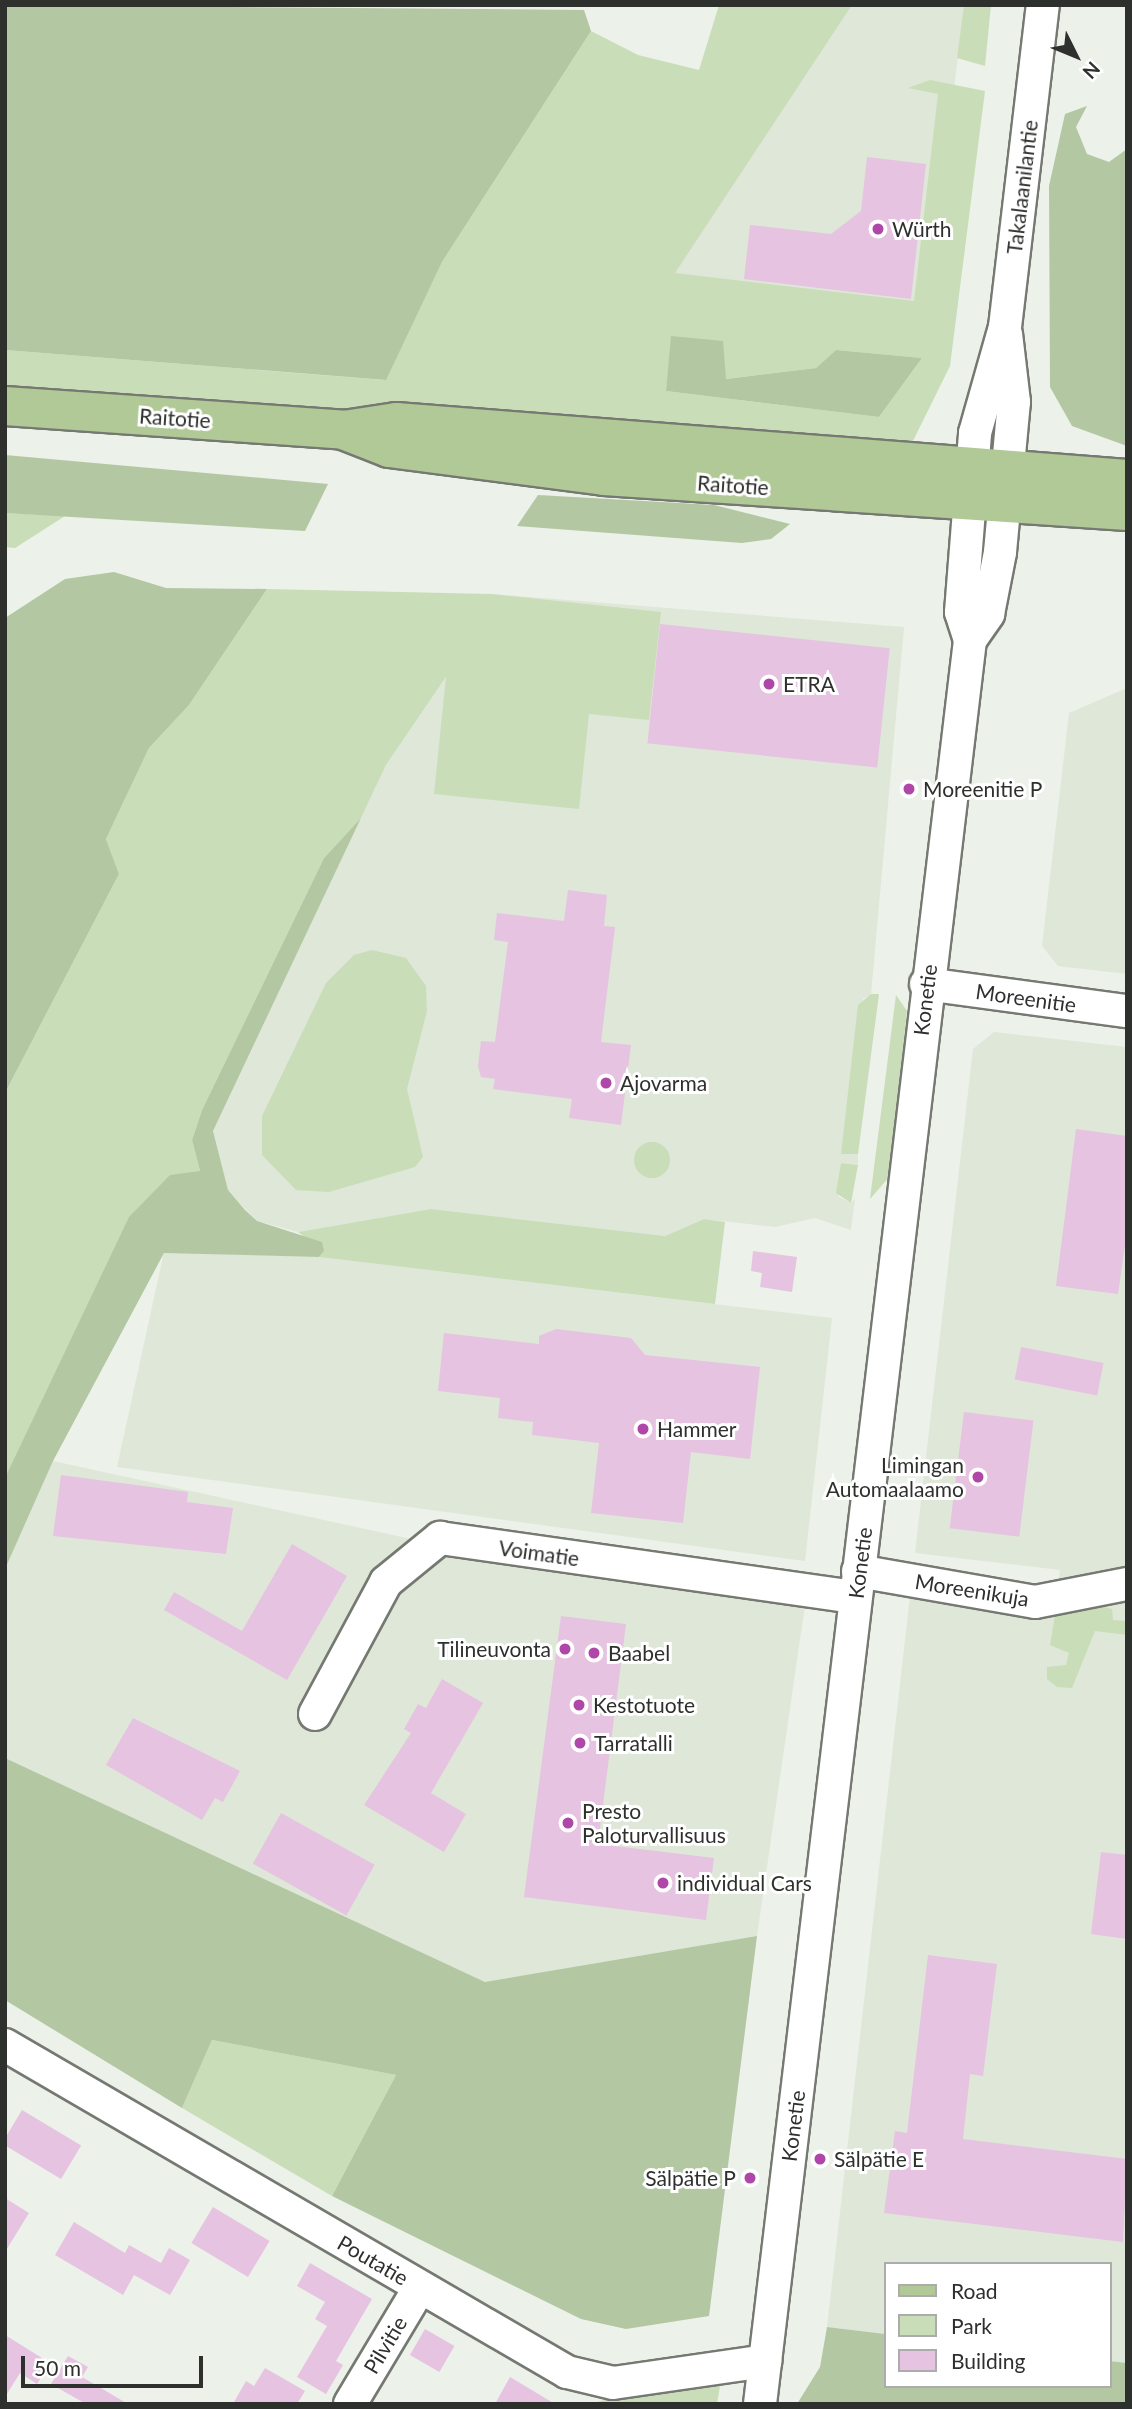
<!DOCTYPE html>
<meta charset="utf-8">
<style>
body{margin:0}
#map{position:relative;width:1132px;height:2409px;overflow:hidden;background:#ecf1e9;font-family:Lato,sans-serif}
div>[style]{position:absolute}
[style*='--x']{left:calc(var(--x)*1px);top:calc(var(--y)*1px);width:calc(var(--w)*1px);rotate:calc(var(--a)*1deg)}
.built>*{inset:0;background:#dfe7d8}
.green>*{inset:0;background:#caddb9}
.round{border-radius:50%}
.forest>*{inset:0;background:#b3c7a2}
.building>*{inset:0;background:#e5c3e1;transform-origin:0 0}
.roads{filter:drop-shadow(2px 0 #757972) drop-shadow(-2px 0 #757972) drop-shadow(0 2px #757972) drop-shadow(0 -2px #757972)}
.minor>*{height:32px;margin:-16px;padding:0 16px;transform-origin:16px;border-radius:16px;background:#fff}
.major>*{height:38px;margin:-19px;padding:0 19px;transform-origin:19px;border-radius:19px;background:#b0c996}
.dots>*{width:19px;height:19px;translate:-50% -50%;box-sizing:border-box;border:4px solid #fff;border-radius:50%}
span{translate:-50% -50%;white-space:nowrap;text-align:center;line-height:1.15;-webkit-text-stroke:6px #fff;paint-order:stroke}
.street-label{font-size:21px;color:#2e302d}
.poi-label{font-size:21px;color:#2e302d}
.left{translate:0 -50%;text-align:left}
.right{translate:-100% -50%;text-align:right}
.frame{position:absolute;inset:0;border:7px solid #2e302d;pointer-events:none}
.legend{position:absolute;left:884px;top:2262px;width:228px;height:126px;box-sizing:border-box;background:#fff;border:2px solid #abacab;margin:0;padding:9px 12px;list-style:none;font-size:21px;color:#2e302d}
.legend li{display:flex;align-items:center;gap:14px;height:35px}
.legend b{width:35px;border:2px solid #abacab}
.north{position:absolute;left:1041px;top:21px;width:70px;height:70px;-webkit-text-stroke:5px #fff;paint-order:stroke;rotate:133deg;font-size:19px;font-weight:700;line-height:28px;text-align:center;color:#2e302d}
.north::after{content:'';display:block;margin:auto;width:24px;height:32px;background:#2e302d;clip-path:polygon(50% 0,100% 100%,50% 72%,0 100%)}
.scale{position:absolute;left:21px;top:2356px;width:182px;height:32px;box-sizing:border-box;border:4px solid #2e302d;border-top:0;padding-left:9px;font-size:21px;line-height:24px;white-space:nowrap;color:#2e302d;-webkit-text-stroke:5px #fff;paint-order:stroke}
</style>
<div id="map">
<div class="built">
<div style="clip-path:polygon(852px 5px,964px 5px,922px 358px,674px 273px)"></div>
<div style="clip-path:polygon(491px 594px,904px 627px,871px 994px,863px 999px,841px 1154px,858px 1154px,858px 1165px,841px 1163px,839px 1197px,851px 1203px,855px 1198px,851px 1230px,815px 1218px,775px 1227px,704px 1219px,665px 1236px,431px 1209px,298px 1232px,257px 1221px,228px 1191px,213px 1131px,386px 765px,447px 676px)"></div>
<div style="clip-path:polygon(1127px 688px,1127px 974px,1058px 966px,1042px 946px,1069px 713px)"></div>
<div style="clip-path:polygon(994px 1032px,1127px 1047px,1127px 2363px,1109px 2361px,1109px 2264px,885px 2264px,885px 2334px,827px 2327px,910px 1596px,1055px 1613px,1060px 1570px,915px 1553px,973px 1049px)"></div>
<div style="clip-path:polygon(164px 1252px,319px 1257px,832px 1318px,805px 1561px,117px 1467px)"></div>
<div style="clip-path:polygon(53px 1461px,535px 1566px,805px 1605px,757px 1936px,485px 1982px,5px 1758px,5px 1569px)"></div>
</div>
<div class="green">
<div style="clip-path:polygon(evenodd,719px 5px,852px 5px,675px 273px,914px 301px,938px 94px,908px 88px,930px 80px,985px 91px,950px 366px,910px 447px,5px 386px,5px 350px,385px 380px,442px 262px,591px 31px,638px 55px,699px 70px,719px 5px,672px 337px,725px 379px,816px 368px,836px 350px,922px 358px,879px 417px,666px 391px,672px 337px)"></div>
<div style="clip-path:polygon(964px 5px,991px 5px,985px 66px,957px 58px)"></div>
<div style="clip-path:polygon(5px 513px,65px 516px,15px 548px,5px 547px)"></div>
<div style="clip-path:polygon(267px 589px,491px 594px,661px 612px,649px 720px,589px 714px,579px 809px,434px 794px,446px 677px,386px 765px,361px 818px,324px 858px,202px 1110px,192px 1140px,200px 1171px,5px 1478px,5px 1093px,119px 874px,106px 839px,149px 748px,189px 705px)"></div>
<div style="clip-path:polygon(372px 950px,406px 958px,426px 986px,427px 1011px,407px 1089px,423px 1157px,415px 1167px,329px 1192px,296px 1190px,262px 1155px,262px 1116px,326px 983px,354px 955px)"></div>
<div style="clip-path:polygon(871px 994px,879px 994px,858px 1154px,841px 1154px,858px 1005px)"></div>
<div style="clip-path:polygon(896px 995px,907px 1011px,890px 1176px,870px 1199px)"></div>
<div class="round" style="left:634px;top:1142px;width:36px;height:36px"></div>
<div style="clip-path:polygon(841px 1163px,858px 1165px,851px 1203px,836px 1193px)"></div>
<div style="clip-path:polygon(431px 1209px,665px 1236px,704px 1219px,725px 1222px,715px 1304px,319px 1257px,324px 1251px,298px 1232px)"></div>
<div style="clip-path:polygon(1084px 1602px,1112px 1609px,1113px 1620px,1127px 1621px,1127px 1635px,1095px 1631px,1072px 1688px,1057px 1687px,1047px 1679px,1047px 1667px,1066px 1665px,1069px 1653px,1050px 1645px,1057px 1603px)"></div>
<div style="clip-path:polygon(212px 2040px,396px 2075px,332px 2196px,182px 2108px)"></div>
<div style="clip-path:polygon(722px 2374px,717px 2404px,588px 2404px)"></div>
</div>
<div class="forest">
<div style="clip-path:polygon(5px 5px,584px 10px,591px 31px,442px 262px,386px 380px,5px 350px)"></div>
<div style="clip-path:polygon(1087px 106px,1076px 127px,1087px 154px,1109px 162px,1127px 149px,1127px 446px,1072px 426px,1050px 387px,1049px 186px,1065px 114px)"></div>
<div style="clip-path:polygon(671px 336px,723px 341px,726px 379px,816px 368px,836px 350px,922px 358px,879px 417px,666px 391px)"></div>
<div style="clip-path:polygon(5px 455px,328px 484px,305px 531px,5px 513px)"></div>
<div style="clip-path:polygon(538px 495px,714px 505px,790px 524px,771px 539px,742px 543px,517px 526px)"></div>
<div style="clip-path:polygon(114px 572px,166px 588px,267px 589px,189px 705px,149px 748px,106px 839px,119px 874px,5px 1093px,5px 618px,65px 579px)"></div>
<div style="clip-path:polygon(361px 818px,213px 1131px,228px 1190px,245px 1210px,257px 1221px,322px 1242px,324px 1251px,319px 1257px,164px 1253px,53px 1461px,5px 1569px,5px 1478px,129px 1217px,170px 1175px,200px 1171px,192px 1140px,202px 1110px,324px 858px)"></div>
<div style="clip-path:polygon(5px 1758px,485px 1982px,757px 1936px,709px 2316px,626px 2329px,581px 2319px,332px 2196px,396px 2075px,212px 2040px,182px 2108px,5px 2000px)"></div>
<div style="clip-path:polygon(827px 2327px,885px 2334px,885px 2386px,1109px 2386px,1109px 2361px,1127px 2363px,1127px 2404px,797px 2404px,820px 2367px)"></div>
</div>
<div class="building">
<div style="clip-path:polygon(867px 157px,926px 164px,911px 299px,744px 279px,750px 225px,831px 234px,861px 211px)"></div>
<div style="left:660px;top:624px;width:231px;height:120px;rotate:6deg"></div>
<div style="clip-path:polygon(568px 890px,607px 895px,604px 926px,615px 927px,601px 1042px,631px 1045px,621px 1125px,569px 1118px,572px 1099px,493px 1089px,495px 1079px,481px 1077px,478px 1066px,481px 1041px,495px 1042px,508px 942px,494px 940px,497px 913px,564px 921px)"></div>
<div style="clip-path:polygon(1076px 1129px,1127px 1136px,1127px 1231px,1118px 1294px,1056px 1286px)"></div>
<div style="clip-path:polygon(753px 1251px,797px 1257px,792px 1292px,760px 1287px,762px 1273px,751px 1271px)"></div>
<div style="clip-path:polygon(556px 1329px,631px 1338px,645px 1355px,760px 1367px,750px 1459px,691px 1452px,683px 1523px,591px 1513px,599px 1443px,532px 1435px,533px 1422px,498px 1418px,500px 1398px,438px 1391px,444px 1333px,539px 1344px,539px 1336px)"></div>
<div style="left:1021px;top:1347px;width:84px;height:33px;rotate:11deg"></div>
<div style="left:964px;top:1412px;width:70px;height:117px;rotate:7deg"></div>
<div style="clip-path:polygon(61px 1475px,188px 1492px,187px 1502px,233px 1508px,226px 1554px,53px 1536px)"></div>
<div style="clip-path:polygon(292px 1544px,347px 1576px,287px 1680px,164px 1610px,174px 1592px,242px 1631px)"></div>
<div style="clip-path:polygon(561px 1616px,626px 1624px,598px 1844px,714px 1858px,706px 1920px,524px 1897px)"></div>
<div style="clip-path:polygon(442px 1679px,483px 1703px,431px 1793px,466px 1814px,444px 1852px,364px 1805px,411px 1733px,404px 1729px,418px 1704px,426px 1708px)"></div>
<div style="clip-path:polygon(133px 1718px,240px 1771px,223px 1802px,215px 1798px,202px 1820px,106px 1765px)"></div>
<div style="left:281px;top:1813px;width:107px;height:58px;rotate:29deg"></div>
<div style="clip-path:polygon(1101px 1852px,1127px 1855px,1127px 1939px,1091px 1934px)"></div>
<div style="clip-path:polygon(928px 1955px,997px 1964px,983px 2076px,970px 2074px,963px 2139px,1127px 2159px,1123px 2242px,884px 2213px,895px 2131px,907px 2133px)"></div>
<div style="left:22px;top:2110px;width:69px;height:39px;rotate:31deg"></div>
<div style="clip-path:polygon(5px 2198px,29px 2213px,5px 2252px)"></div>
<div style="left:213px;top:2207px;width:66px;height:42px;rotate:31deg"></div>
<div style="clip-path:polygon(74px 2222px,125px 2253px,129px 2245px,161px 2263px,169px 2248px,190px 2260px,170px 2295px,134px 2275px,123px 2295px,55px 2255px)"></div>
<div style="clip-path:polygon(310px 2263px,372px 2299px,336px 2361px,343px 2365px,326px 2394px,297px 2377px,327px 2326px,315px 2319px,325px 2302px,297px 2286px)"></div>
<div style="left:425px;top:2329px;width:34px;height:30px;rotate:30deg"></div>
<div style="clip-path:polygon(5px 2335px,50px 2363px,37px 2384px,20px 2373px,5px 2397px)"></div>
<div style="clip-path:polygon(68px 2356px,88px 2367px,82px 2377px,128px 2404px,86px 2404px,51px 2384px)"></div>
<div style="clip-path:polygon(265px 2368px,305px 2391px,297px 2404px,233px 2404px,246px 2381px,254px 2386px)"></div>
<div style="clip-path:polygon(510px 2377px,555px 2404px,495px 2404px)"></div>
</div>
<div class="roads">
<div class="minor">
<div style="--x:970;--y:640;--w:32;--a:-55"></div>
<div style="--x:988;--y:614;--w:63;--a:-79"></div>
<div style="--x:1000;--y:552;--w:151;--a:-84.7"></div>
<div style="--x:1014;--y:402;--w:68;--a:-96.7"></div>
<div style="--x:926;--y:984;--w:203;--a:7.7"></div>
<div style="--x:858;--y:1571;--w:180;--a:9.9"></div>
<div style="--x:1035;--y:1602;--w:94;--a:-11.1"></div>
<div style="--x:315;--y:1714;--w:150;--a:-61.7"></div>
<div style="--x:386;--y:1582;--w:70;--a:-39.2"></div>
<div style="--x:440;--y:1538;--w:419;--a:8.1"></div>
<div style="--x:5;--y:2045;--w:650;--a:30.19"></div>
<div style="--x:567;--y:2372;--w:47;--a:13.4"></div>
<div style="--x:613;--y:2383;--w:154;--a:-8.2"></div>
<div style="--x:350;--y:2404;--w:136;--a:-59.1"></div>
<div style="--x:760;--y:2404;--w:1776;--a:-83.21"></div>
<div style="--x:970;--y:640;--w:29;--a:-108"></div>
<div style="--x:961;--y:612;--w:180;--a:-85.5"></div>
<div style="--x:975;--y:433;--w:110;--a:-74.2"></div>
<div style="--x:1005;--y:327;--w:324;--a:-83.3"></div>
</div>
<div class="major">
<div style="--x:5;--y:406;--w:340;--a:4"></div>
<div style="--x:344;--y:430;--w:53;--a:-8.7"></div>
<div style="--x:396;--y:422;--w:733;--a:4.46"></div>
<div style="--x:346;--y:431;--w:46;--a:21.6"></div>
<div style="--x:389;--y:448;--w:217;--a:7.4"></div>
<div style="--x:604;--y:476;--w:524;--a:3.83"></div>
</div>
</div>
<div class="dots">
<div style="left:878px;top:229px;background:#af47a9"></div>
<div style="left:769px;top:684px;background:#af47a9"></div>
<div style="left:909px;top:789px;background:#af47a9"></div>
<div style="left:606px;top:1083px;background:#af47a9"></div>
<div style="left:643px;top:1429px;background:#af47a9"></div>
<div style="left:978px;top:1477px;background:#af47a9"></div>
<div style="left:565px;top:1649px;background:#af47a9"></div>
<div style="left:594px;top:1653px;background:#af47a9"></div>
<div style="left:579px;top:1705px;background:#af47a9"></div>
<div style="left:580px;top:1743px;background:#af47a9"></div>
<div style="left:568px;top:1823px;background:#af47a9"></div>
<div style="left:663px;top:1883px;background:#af47a9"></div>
<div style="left:820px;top:2159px;background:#af47a9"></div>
<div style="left:750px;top:2178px;background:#af47a9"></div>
</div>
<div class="street-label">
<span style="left:1022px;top:187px;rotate:-83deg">Takalaanilantie</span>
<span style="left:175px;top:418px;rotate:4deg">Raitotie</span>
<span style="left:733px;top:485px;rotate:4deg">Raitotie</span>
<span style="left:1026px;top:998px;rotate:8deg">Moreenitie</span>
<span style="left:925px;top:1000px;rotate:-83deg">Konetie</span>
<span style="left:539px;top:1553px;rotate:8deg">Voimatie</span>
<span style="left:860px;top:1563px;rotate:-83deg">Konetie</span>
<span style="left:972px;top:1590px;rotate:9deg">Moreenikuja</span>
<span style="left:793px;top:2126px;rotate:-83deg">Konetie</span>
<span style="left:373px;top:2260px;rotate:30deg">Poutatie</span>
<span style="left:385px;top:2345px;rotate:-59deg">Pilvitie</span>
</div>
<div class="poi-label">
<span class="left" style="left:892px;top:229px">Würth</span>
<span class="left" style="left:783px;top:684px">ETRA</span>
<span class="left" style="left:923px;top:789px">Moreenitie P</span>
<span class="left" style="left:620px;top:1083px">Ajovarma</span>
<span class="left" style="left:657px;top:1429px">Hammer</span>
<span class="right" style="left:964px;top:1477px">Limingan<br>Automaalaamo</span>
<span class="right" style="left:551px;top:1649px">Tilineuvonta</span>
<span class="left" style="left:608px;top:1653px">Baabel</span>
<span class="left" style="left:593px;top:1705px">Kestotuote</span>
<span class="left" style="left:594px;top:1743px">Tarratalli</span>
<span class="left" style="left:582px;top:1823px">Presto<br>Paloturvallisuus</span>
<span class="left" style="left:677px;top:1883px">individual Cars</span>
<span class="left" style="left:834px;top:2159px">Sälpätie E</span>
<span class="right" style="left:736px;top:2178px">Sälpätie P</span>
</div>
<div class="frame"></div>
<ul class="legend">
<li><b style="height:9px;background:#b0c996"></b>Road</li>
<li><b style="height:19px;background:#caddb9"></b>Park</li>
<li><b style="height:19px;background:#e5c3e1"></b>Building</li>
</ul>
<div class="north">N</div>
<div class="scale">50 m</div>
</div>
